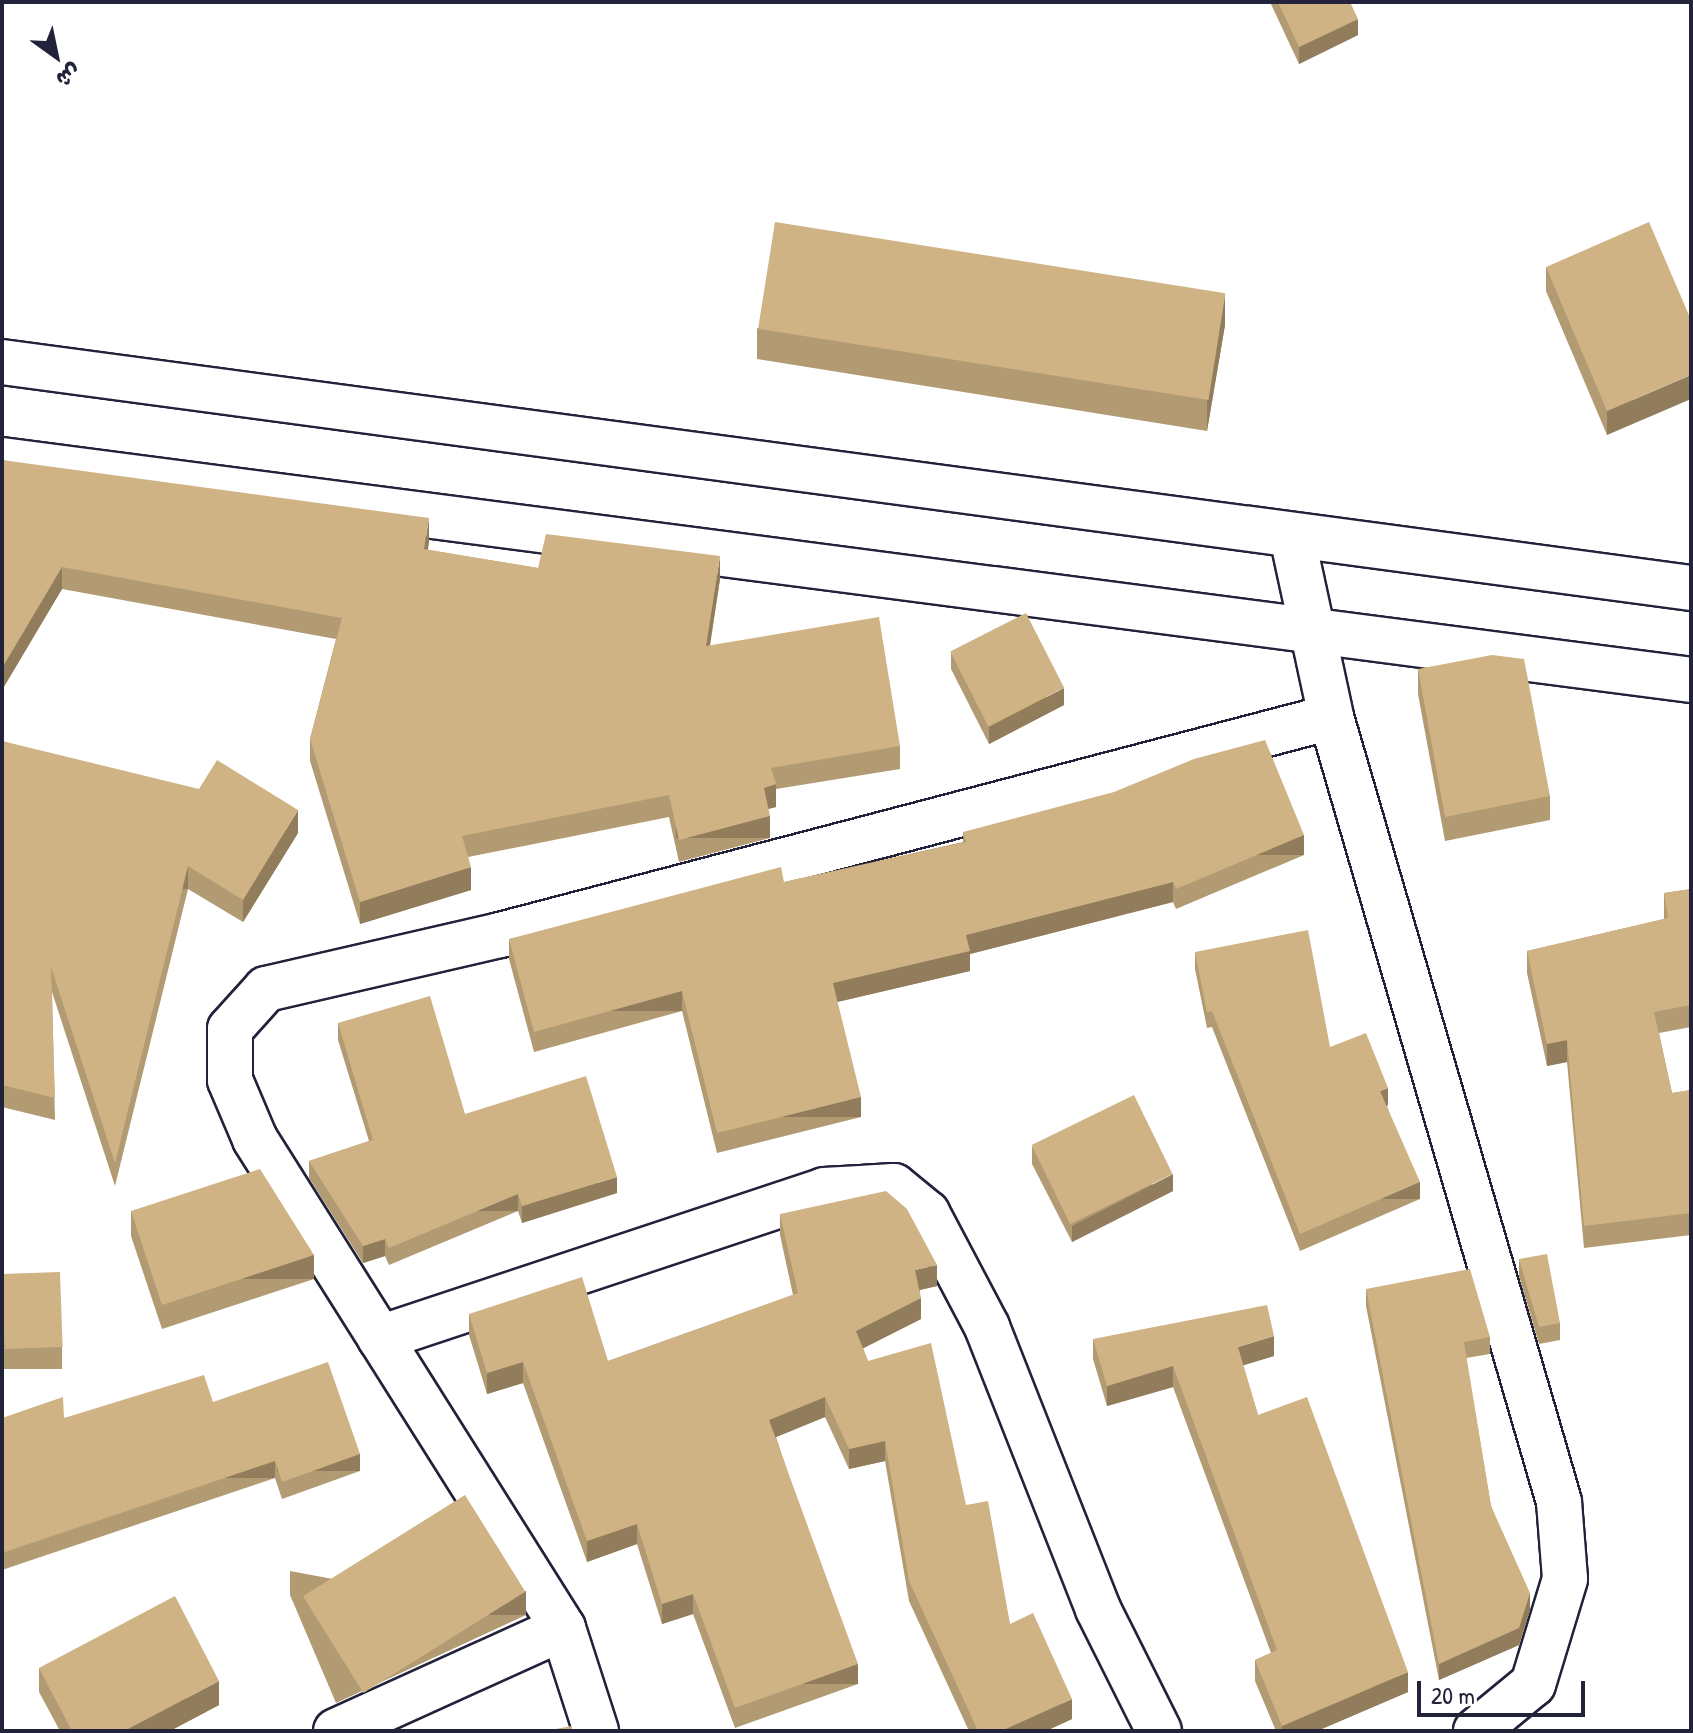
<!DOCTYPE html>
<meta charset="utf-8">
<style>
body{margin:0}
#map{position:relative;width:1693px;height:1733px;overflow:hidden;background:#fff;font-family:"Patrick Hand","Playpen Sans Arabic",sans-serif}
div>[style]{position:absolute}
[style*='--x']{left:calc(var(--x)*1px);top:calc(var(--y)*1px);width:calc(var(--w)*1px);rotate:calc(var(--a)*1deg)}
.roads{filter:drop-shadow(2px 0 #22223b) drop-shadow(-2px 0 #22223b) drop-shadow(0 2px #22223b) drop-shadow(0 -2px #22223b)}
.street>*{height:44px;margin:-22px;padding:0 22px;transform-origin:22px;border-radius:22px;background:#fff}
.wall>*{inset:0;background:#b29a72}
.shaded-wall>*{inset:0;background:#917d5c;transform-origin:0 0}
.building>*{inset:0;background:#cfb384;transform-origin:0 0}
span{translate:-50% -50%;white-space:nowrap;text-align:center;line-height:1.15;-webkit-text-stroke:6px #fff;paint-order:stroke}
.frame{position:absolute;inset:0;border:4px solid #22223b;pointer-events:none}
.north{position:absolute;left:16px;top:16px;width:80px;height:80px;-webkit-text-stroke:6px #fff;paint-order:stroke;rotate:147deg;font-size:22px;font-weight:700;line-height:32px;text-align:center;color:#22223b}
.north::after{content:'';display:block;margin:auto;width:28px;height:36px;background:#22223b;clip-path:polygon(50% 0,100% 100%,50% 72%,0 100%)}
.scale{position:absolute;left:1417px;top:1681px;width:168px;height:36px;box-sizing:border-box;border:4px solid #22223b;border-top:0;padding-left:10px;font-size:24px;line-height:28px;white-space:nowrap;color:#22223b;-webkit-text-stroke:6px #fff;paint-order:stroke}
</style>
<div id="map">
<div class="roads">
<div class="street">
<div style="--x:2;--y:362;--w:1704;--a:7.62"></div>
<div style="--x:2;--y:460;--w:1703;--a:7.42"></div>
<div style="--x:1292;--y:536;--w:185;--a:77.8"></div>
<div style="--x:1331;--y:717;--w:817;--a:73.8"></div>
<div style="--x:1559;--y:1502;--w:77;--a:85.5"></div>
<div style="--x:1565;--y:1579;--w:110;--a:106.9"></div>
<div style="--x:1533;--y:1684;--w:74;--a:140.5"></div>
<div style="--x:380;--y:1338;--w:468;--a:-18.4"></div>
<div style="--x:824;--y:1190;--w:70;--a:-3.3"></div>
<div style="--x:894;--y:1186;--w:43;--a:39.3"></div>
<div style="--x:927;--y:1213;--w:129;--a:62.2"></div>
<div style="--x:987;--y:1327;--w:303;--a:68.5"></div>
<div style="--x:1098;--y:1609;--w:136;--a:63.4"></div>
<div style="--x:336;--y:1731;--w:249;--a:-24.4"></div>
<div style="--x:596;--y:1731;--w:108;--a:-107.8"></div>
<div style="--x:563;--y:1628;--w:578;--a:-122.21"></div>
<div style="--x:255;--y:1139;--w:64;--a:-113"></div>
<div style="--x:230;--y:1080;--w:51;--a:-90"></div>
<div style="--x:230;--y:1029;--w:54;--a:-48"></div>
<div style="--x:266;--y:989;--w:240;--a:-13"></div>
<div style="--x:500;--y:935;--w:859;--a:-14.7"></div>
</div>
</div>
<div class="wall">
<div style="clip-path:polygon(1270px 2px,1350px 2px,1358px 35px,1299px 64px)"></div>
<div style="clip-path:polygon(1546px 267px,1691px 320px,1607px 435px,1546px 291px)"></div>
<div style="clip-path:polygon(1225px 325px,1207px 431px,757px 359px,757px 328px)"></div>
<div style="clip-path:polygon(2px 460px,429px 541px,428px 550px,538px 568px,720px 579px,710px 646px,900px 746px,900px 769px,776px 789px,776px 807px,768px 809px,770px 838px,679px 862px,669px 817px,468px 857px,471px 890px,360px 924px,310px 761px,310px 739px,336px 639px,62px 589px,2px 690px)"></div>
<div style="clip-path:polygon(951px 652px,1064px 705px,989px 744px,951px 669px)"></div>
<div style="clip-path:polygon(1418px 669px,1550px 796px,1550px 820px,1445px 841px,1418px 694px)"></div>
<div style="clip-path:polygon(2px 741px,298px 833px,243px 922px,188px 889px,115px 1186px,52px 992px,55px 1120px,2px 1107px)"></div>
<div style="clip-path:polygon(963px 832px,1304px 855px,1176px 909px,1173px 902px,970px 954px,970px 971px,837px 1002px,861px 1117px,717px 1153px,682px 1011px,534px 1052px,509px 959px,509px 939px,784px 882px,963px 842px)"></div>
<div style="clip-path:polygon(1691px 889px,1691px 1027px,1659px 1033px,1672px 1093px,1691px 1090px,1691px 1235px,1584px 1248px,1567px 1062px,1547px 1066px,1527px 973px,1527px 951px,1664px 919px,1664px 893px)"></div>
<div style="clip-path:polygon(1195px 952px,1330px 1047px,1388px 1105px,1387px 1106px,1420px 1199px,1300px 1251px,1212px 1027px,1207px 1028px,1195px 969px)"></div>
<div style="clip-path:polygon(338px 1023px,465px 1114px,617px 1193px,522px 1223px,518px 1211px,389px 1265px,385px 1256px,363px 1263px,309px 1178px,309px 1161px,369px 1141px,338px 1040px)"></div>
<div style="clip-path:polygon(1032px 1147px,1173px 1191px,1072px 1242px,1032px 1164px)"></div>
<div style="clip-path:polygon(131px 1211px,314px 1279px,162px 1329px,131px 1236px)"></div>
<div style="clip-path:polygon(780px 1214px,937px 1286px,920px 1290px,921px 1319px,863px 1348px,868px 1361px,966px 1505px,1010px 1624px,1072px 1719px,1046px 1731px,969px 1731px,909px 1601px,885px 1461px,849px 1469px,825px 1417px,776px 1437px,858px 1684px,735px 1728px,693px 1614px,662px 1624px,637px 1544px,587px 1562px,523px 1383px,487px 1394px,469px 1335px,469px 1314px,608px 1361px,793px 1295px,780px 1235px)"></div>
<div style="clip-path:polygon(1519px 1259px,1560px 1323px,1560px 1340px,1539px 1344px,1519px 1276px)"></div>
<div style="clip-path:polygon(2px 1274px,62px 1347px,62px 1369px,2px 1369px)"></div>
<div style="clip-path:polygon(1366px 1289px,1490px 1337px,1490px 1354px,1466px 1358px,1491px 1506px,1530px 1610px,1519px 1645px,1439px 1680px,1366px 1306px)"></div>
<div style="clip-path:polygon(1093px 1339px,1274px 1356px,1243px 1365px,1258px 1415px,1408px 1692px,1317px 1731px,1276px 1731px,1255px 1681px,1255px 1660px,1271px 1653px,1173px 1387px,1107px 1406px,1093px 1359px)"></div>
<div style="clip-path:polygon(213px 1402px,360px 1471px,282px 1499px,275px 1478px,2px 1570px,2px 1418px,64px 1418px)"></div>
<div style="clip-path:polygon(290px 1571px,526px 1615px,336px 1703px,290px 1595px)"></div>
<div style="clip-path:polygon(39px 1668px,219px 1705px,170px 1731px,60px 1731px,39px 1692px)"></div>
</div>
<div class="shaded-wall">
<div style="clip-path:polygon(1358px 19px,1358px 35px,1299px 64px,1299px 47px)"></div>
<div style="clip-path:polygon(1225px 294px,1225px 325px,1207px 431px,1207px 400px)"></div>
<div style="clip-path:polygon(1691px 375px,1691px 399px,1607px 435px,1607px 411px)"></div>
<div style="clip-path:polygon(429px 518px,429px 541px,424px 571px,424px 549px)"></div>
<div style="clip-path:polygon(720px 556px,720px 579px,706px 669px,706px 646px)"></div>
<div style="clip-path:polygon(62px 567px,62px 589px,2px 690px,2px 668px)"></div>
<div style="clip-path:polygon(1064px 688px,1064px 705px,989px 744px,989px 727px)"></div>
<div style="clip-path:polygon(776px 784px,776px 807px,764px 810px,764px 788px)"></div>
<div style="clip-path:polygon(298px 810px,298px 833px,243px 922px,243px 900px)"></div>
<div style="left:770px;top:816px;width:22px;height:94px;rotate:90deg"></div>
<div style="left:1304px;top:835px;width:20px;height:139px;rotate:90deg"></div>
<div style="left:188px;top:866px;width:23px;height:306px;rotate:90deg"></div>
<div style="clip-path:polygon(471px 867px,471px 890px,360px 924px,360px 902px)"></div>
<div style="clip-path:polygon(1173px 882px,1173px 902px,970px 954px,970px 971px,833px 1003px,833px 983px,966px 935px)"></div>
<div style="left:682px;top:991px;width:20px;height:154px;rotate:90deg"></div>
<div style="clip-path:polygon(1567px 1040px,1567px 1062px,1547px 1066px,1547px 1044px)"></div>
<div style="clip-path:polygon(1388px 1088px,1388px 1105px,1380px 1108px,1380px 1091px)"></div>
<div style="left:861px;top:1097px;width:20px;height:148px;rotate:90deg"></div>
<div style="clip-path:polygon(1173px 1174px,1173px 1191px,1072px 1242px,1072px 1226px)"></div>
<div style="clip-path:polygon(617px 1177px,617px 1193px,522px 1223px,522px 1206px)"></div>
<div style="left:1420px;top:1182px;width:17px;height:131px;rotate:90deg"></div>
<div style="left:518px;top:1194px;width:17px;height:140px;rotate:90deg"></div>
<div style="clip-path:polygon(385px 1239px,385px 1256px,363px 1263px,363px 1246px)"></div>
<div style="left:314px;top:1255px;width:24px;height:160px;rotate:90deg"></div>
<div style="clip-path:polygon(937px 1265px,937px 1286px,915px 1291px,915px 1270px)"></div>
<div style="clip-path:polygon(921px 1298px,921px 1319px,856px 1352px,856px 1331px)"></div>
<div style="clip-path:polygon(1274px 1336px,1274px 1356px,1238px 1367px,1238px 1347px)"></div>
<div style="clip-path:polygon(523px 1362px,523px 1383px,487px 1394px,487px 1373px)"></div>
<div style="clip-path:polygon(1173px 1366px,1173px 1387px,1107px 1406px,1107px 1386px)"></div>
<div style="clip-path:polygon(825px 1397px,825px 1417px,769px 1440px,769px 1420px)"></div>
<div style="clip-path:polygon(885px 1441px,885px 1461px,849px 1469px,849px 1449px)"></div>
<div style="left:360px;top:1454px;width:17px;height:83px;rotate:90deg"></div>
<div style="left:275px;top:1461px;width:17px;height:288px;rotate:90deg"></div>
<div style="clip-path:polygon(637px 1524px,637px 1544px,587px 1562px,587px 1541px)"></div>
<div style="left:526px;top:1591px;width:24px;height:209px;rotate:90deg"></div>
<div style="clip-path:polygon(1530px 1593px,1530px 1610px,1519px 1645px,1439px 1680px,1439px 1664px)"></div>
<div style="clip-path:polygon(693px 1594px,693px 1614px,662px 1624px,662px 1604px)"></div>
<div style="left:858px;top:1664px;width:20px;height:131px;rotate:90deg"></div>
<div style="clip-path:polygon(1408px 1672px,1408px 1692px,1317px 1731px,1282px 1731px,1282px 1726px)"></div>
<div style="clip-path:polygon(219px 1681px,219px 1705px,170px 1731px,124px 1731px)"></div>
<div style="clip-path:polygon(1072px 1699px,1072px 1719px,1046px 1731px,1001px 1731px)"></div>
</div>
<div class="building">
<div style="clip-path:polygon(1278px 2px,1350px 2px,1358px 19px,1299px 47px)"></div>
<div style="left:775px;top:222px;width:456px;height:108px;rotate:9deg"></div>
<div style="clip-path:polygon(1649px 222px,1691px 320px,1691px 375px,1607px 411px,1546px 267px)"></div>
<div style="clip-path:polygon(2px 460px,429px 518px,424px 549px,538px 568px,546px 534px,720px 556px,706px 646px,879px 617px,900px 746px,771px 768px,776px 784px,764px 788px,770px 816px,679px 840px,669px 795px,462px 836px,471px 867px,360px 902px,310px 739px,342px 618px,62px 567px,2px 668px)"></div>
<div style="left:1026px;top:613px;width:84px;height:85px;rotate:63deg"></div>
<div style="clip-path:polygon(1492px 655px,1524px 659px,1550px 796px,1445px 817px,1418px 669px)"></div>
<div style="clip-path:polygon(1265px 740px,1304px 835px,1176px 889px,1173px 882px,966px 935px,970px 951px,833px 983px,861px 1097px,717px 1133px,682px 991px,534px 1032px,509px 939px,781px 867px,784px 882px,966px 842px,963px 832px,1114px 792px,1194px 759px)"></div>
<div style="clip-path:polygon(2px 741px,199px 789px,217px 760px,298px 810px,243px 900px,188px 866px,115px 1163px,51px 967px,55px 1098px,2px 1085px)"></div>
<div style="clip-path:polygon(1691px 889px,1691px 1005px,1654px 1012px,1672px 1093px,1691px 1090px,1691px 1213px,1584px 1226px,1567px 1040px,1547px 1044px,1527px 951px,1668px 918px,1664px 893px)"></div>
<div style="clip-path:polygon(1308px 930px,1330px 1047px,1366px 1033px,1388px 1088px,1380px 1091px,1420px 1182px,1300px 1234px,1212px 1011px,1207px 1012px,1195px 952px)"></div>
<div style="clip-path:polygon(430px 996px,465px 1114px,586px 1076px,617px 1177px,522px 1206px,518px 1194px,389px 1248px,385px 1239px,363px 1246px,309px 1161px,373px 1140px,338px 1023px)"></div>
<div style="left:1134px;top:1095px;width:88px;height:114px;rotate:64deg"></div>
<div style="clip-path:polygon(260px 1169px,314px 1255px,162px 1305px,131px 1211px)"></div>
<div style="clip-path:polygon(886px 1191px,907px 1209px,937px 1265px,915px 1270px,921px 1298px,856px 1331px,868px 1361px,931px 1343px,966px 1505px,988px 1501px,1010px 1624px,1033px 1613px,1072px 1699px,1001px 1731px,978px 1731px,909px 1581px,885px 1441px,849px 1449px,825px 1397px,769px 1420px,858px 1664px,735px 1708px,693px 1594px,662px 1604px,637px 1524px,587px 1541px,523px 1362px,487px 1373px,469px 1314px,582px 1277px,608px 1361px,798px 1293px,780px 1214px)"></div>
<div style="clip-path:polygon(1547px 1254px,1560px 1323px,1539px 1327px,1519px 1259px)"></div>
<div style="clip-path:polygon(1470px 1269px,1490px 1337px,1464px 1342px,1491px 1506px,1530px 1593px,1519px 1628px,1439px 1664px,1366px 1289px)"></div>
<div style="left:60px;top:1272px;width:75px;height:58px;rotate:88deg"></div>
<div style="clip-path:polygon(1267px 1305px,1274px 1336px,1238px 1347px,1258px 1415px,1307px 1397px,1408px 1672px,1282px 1726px,1255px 1660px,1277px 1650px,1173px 1366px,1107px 1386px,1093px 1339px)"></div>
<div style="clip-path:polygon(328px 1362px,360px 1454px,282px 1482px,275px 1461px,2px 1553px,2px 1418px,63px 1397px,64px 1418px,204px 1375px,213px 1402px)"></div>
<div style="left:465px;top:1495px;width:114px;height:191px;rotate:58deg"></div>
<div style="clip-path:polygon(175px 1596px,219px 1681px,124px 1731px,72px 1731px,39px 1668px)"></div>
<div style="clip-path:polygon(572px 1726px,572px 1731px,544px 1731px)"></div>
</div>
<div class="frame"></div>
<div class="north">ش</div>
<div class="scale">20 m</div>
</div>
